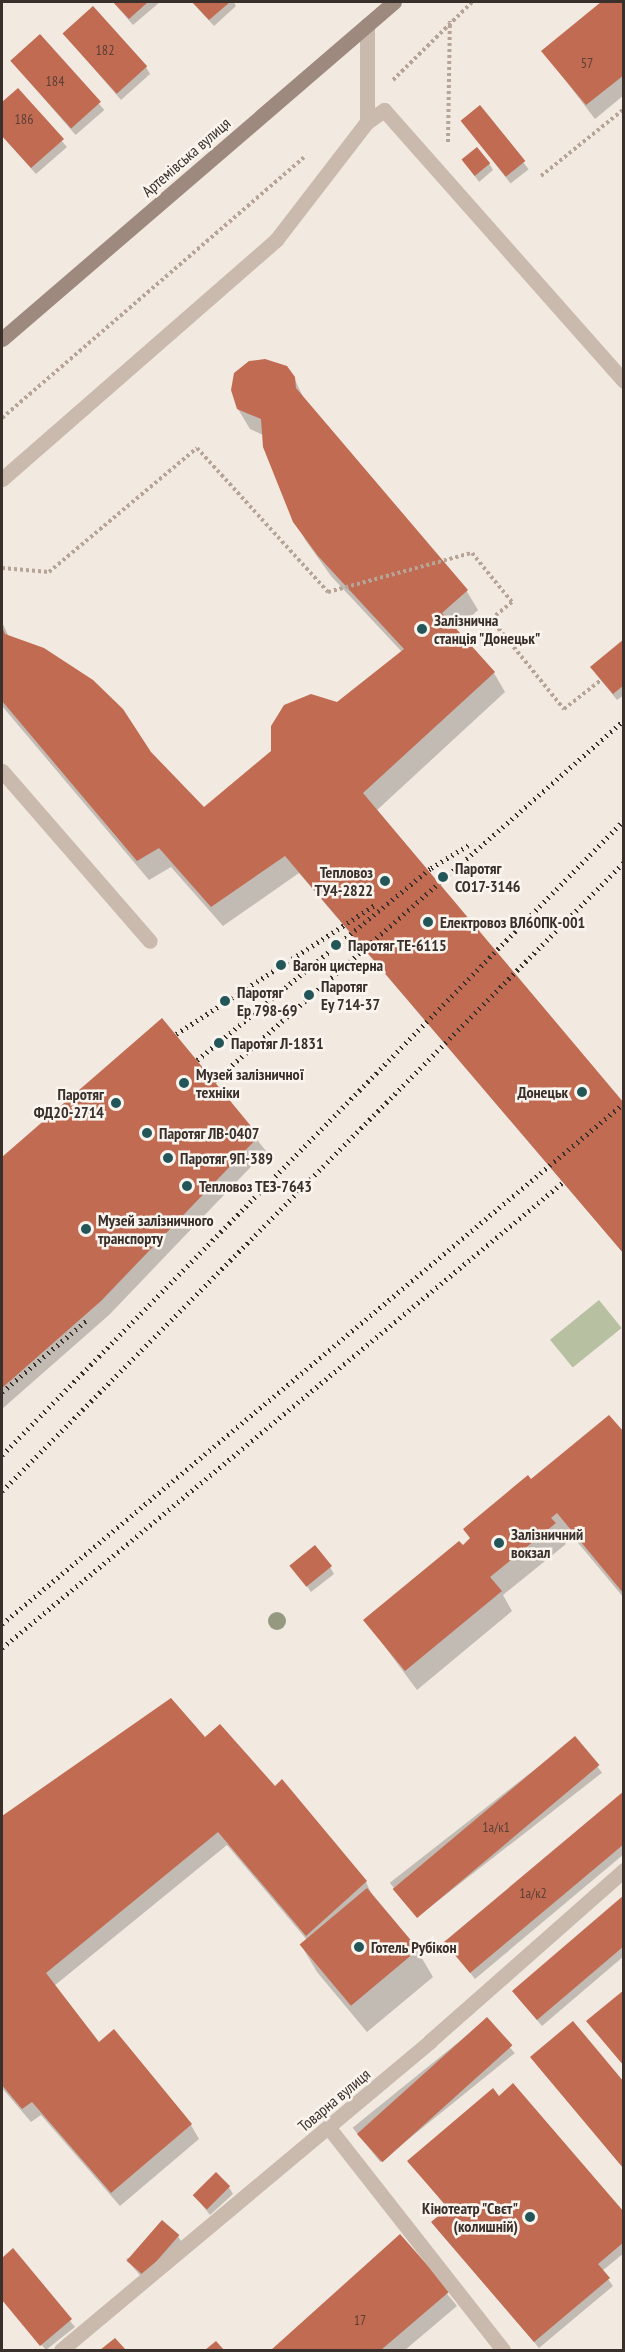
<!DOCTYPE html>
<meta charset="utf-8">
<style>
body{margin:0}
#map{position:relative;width:625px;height:2352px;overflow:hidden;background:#f2eae1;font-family:"PT Sans Narrow",sans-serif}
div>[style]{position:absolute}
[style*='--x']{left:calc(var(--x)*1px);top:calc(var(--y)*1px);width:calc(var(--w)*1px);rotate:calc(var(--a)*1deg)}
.green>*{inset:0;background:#b7c1a1;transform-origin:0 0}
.shadow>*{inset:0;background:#0003;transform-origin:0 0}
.building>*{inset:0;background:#c06b52;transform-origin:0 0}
.path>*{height:4px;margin-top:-2px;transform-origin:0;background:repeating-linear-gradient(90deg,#b6a497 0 3px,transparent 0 6px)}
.service>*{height:15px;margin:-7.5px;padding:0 7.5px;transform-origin:7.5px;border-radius:7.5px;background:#cabaad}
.minor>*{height:15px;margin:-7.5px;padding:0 7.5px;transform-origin:7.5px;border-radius:7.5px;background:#cabaad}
.secondary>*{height:15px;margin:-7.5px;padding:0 7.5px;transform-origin:7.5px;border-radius:7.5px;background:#9e897e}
.rail>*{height:4.5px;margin-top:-2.25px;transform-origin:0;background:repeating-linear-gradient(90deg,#392f2b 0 1.5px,transparent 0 6px)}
.trees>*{width:18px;height:18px;margin:-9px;border-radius:50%;background:#959980}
.dots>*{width:16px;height:16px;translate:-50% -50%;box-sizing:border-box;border:3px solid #faf4ee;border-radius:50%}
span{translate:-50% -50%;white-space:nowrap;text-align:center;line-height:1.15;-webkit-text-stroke:5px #faf4ee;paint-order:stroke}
.number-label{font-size:14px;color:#5b3e35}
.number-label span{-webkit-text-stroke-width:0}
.street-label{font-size:16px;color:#392f2b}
.poi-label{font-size:16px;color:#392f2b;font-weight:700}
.left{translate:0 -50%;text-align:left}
.right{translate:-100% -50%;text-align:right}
.frame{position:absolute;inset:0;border:3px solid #392f2b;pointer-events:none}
</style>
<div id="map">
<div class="green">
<div style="left:599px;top:1300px;width:36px;height:63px;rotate:51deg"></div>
</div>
<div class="shadow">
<div style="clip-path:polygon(113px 2px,160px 2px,133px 25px)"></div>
<div style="clip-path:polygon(192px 2px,234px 2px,236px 6px,214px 26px)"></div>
<div style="clip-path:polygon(603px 2px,624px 2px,624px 95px,595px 119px,543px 51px)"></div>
<div style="clip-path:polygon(64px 34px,146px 67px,150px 74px,121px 100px)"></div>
<div style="left:40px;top:36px;width:98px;height:38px;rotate:49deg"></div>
<div style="clip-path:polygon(18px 90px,67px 147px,36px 174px,2px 136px,2px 104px)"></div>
<div style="left:480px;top:107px;width:79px;height:23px;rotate:52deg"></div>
<div style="clip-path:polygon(464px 161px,489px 163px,493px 170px,479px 182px)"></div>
<div style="clip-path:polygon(294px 378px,306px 403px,466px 590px,478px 610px,456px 630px,494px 673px,505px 692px,376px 811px,624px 1105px,624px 1254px,299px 873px,223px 926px,171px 867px,149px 880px,2px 706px,2px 622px,9px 637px,150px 753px,204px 809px,402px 652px,331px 576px,306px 541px,295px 521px,263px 435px,250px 429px,238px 409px)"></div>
<div style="clip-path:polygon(624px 641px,624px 695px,617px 700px,596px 674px)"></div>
<div style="clip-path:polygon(162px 1020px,266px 1151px,109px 1315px,2px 1409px,2px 1159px)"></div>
<div style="clip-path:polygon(624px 1435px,624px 1598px,569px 1532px,562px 1538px,566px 1544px,503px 1595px,512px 1611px,417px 1690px,365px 1620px,462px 1547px,471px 1539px,465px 1529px,531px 1481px)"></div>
<div style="clip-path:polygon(292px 1566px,330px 1567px,334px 1574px,311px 1592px)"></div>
<div style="clip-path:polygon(171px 1700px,204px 1739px,275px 1788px,366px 1882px,373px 1897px,417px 1950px,433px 1977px,367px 2032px,317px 1972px,301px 1945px,307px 1940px,227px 1845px,54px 1986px,98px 2044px,191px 2125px,199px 2139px,120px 2206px,41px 2115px,31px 2122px,2px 2088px,2px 1818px)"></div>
<div style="left:575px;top:1738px;width:44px;height:235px;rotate:52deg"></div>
<div style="clip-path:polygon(624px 1793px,624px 1854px,475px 1979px,446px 1942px)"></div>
<div style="clip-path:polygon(624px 1897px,624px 1956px,542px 2026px,518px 1998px)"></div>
<div style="left:487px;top:2019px;width:44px;height:173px;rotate:51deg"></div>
<div style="clip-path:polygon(536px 2064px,624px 2084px,624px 2169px)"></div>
<div style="clip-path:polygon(409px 2161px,624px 2214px,624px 2253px,602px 2271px,613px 2286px,539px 2348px,437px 2229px,433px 2222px,448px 2209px)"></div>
<div style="clip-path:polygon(229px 2187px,233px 2194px,210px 2215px,194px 2195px)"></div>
<div style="clip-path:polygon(178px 2236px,182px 2243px,145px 2281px,126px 2259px)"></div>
<div style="clip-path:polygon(400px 2236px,457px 2306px,405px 2350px,272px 2350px)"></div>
<div style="clip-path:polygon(13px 2250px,75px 2327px,46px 2350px,2px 2300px,2px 2260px)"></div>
</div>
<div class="building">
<div style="clip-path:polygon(113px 2px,148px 2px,129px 19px)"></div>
<div style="clip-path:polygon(192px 2px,230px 2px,209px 20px)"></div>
<div style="clip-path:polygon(601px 2px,624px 2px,624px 75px,586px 105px,541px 51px)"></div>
<div style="left:93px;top:6px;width:81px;height:41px;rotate:48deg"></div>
<div style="left:40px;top:34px;width:91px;height:40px;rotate:48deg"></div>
<div style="clip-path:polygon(18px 88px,64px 139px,31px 168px,2px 136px,2px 102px)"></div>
<div style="left:480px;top:105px;width:72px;height:25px;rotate:51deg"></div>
<div style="left:477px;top:147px;width:21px;height:20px;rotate:51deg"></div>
<div style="clip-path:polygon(265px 359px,287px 366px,295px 377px,296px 388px,468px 590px,442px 613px,495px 672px,363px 793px,624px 1103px,624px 1254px,285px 856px,211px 907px,159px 848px,137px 861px,2px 701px,2px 626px,5px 634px,44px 648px,93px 680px,123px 709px,151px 752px,204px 807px,271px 751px,271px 726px,284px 705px,311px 694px,337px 702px,404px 649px,318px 556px,293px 522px,263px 447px,261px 419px,237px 409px,231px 390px,234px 373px,249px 361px)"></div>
<div style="clip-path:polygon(624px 639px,624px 685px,613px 694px,590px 667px)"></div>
<div style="clip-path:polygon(162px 1018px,259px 1136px,101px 1301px,2px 1388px,2px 1157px)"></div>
<div style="clip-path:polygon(609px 1415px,624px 1432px,624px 1594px,557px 1513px,551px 1518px,556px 1523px,490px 1577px,502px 1591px,405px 1671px,363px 1620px,459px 1541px,463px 1545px,470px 1538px,463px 1529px,528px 1475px,531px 1479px)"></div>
<div style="left:315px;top:1545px;width:27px;height:33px;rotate:51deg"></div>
<div style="clip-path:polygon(171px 1698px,205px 1737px,220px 1724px,275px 1786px,282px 1779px,367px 1881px,306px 1936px,218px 1832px,46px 1973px,99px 2042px,114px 2029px,192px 2124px,111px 2193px,32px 2102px,22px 2109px,2px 2085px,2px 1816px)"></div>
<div style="left:575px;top:1736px;width:38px;height:238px;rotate:50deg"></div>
<div style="clip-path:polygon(624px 1791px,624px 1844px,470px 1973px,444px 1942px)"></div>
<div style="left:367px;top:1888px;width:80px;height:88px;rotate:50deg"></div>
<div style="clip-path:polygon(624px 1895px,624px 1946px,537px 2020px,512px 1991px)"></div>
<div style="clip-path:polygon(624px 1990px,624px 2066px,586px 2021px)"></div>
<div style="left:487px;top:2017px;width:38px;height:175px;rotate:48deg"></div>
<div style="clip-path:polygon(573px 2021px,624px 2082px,624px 2169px,530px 2057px)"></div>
<div style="clip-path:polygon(513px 2083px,624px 2212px,624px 2242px,598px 2264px,610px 2278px,534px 2342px,431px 2222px,448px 2208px,407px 2161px,493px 2088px,499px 2096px)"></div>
<div style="left:216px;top:2172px;width:20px;height:33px;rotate:45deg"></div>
<div style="left:162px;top:2220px;width:23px;height:54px;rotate:41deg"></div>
<div style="clip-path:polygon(400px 2234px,450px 2291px,381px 2350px,271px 2350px)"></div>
<div style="clip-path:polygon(13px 2248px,72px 2319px,40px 2346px,2px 2300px,2px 2258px)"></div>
<div style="clip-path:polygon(115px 2338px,126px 2350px,100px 2350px)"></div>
<div style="clip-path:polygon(216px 2341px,224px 2350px,205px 2350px)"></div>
</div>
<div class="path">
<div style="--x:393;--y:80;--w:111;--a:-44.6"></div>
<div style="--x:448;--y:142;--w:121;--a:-89.1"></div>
<div style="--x:541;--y:176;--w:107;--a:-38.9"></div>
<div style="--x:2;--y:418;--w:401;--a:-40.8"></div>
<div style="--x:2;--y:568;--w:47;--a:4.9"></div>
<div style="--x:49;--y:572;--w:193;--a:-40"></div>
<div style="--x:197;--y:448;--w:195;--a:47.7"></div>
<div style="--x:328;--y:592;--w:149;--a:-15.2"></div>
<div style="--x:472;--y:553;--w:63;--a:50.8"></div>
<div style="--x:512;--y:602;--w:27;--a:141"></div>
<div style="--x:491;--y:619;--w:116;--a:51"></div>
<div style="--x:564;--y:709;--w:47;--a:-38.1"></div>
</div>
<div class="service">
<div style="--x:367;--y:122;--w:21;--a:-35"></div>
<div style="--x:384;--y:110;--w:362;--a:48.5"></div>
<div style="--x:2;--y:479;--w:364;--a:-41.1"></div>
<div style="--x:276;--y:240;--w:149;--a:-52.4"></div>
<div style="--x:367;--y:122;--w:97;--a:-90"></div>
<div style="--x:2;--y:771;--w:225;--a:49"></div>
<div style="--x:329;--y:2128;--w:282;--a:51.9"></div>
</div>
<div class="minor">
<div style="--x:61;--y:2350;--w:481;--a:-39.9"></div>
<div style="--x:430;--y:2041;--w:259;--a:-41.4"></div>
</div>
<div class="secondary">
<div style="--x:2;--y:339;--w:517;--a:-40.69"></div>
</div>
<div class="rail">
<div style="--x:176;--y:1034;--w:239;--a:-33"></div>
<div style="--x:197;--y:1060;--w:303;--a:-39.4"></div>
<div style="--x:431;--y:868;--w:48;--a:-31.4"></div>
<div style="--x:214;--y:1081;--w:546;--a:-41.36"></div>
<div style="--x:2;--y:1392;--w:113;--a:-40.3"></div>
<div style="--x:2;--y:1455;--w:889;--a:-45.59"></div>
<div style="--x:2;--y:1491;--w:885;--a:-45.32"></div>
<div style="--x:2;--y:1624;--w:811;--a:-39.95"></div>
<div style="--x:2;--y:1648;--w:728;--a:-39.7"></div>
</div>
<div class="trees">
<div style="left:277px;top:1621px"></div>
</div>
<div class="dots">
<div style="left:422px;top:629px;background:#235659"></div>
<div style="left:443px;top:877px;background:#235659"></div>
<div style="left:385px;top:881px;background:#235659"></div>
<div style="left:428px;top:922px;background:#235659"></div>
<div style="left:336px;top:945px;background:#235659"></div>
<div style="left:281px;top:965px;background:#235659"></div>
<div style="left:309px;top:995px;background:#235659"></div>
<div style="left:225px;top:1001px;background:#235659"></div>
<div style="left:219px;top:1043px;background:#235659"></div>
<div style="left:184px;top:1083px;background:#235659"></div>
<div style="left:582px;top:1092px;background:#235659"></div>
<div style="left:116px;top:1103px;background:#235659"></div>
<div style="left:147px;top:1133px;background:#235659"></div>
<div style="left:168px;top:1158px;background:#235659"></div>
<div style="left:187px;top:1186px;background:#235659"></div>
<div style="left:86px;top:1229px;background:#235659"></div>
<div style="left:499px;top:1543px;background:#235659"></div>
<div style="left:359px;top:1947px;background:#235659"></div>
<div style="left:530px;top:2217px;background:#235659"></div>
</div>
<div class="number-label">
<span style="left:105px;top:50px">182</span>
<span style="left:587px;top:63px">57</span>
<span style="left:55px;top:81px">184</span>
<span style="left:24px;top:119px">186</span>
<span style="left:496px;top:1827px">1а/к1</span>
<span style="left:533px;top:1893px">1а/к2</span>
<span style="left:360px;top:2320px">17</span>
</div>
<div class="street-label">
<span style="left:186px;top:157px;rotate:-41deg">Артемівська вулиця</span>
<span style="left:334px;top:2100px;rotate:-40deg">Товарна вулиця</span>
</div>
<div class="poi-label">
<span class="left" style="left:434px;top:629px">Залізнична<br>станція "Донецьк"</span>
<span class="left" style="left:455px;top:877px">Паротяг<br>СО17-3146</span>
<span class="right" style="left:373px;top:881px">Тепловоз<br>ТУ4-2822</span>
<span class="left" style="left:440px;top:922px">Електровоз ВЛ60ПК-001</span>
<span class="left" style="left:348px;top:945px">Паротяг ТЕ-6115</span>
<span class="left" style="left:293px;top:965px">Вагон цистерна</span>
<span class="left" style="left:321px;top:995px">Паротяг<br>Еу 714-37</span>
<span class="left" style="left:237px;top:1001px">Паротяг<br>Ер 798-69</span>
<span class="left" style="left:231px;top:1043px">Паротяг Л-1831</span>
<span class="left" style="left:196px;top:1083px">Музей залізничної<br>техніки</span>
<span class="right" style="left:568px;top:1092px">Донецьк</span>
<span class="right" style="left:104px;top:1103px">Паротяг<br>ФД20-2714</span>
<span class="left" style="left:159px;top:1133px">Паротяг ЛВ-0407</span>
<span class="left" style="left:180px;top:1158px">Паротяг 9П-389</span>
<span class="left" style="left:199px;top:1186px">Тепловоз ТЕЗ-7643</span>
<span class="left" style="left:98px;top:1229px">Музей залізничного<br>транспорту</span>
<span class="left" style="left:511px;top:1543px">Залізничний<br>вокзал</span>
<span class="left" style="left:371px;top:1947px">Готель Рубікон</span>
<span class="right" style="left:518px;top:2217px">Кінотеатр "Свєт"<br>(колишній)</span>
</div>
<div class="frame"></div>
</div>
